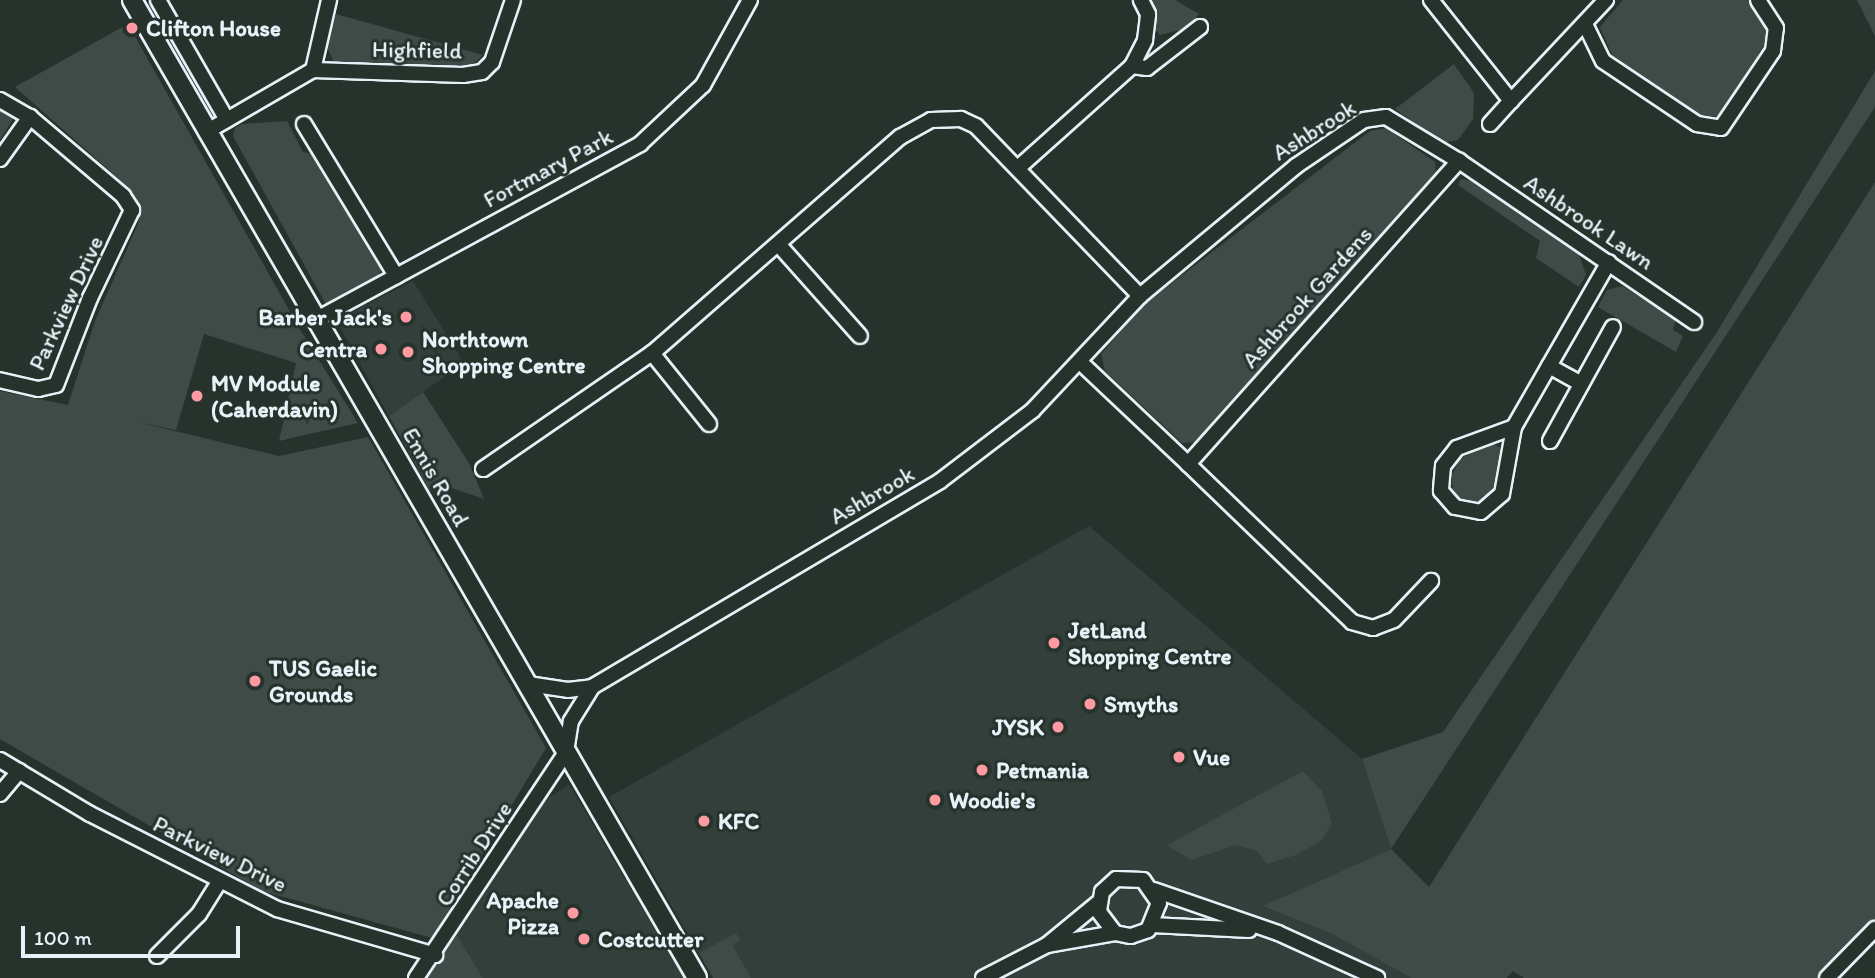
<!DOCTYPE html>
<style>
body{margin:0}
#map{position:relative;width:1875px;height:978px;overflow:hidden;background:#26332d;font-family:Itim,sans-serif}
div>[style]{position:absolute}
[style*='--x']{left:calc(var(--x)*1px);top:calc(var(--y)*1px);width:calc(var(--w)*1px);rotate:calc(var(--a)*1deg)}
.built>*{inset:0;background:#333f3a}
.green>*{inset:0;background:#3e4b47}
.roads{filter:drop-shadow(2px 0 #e8f1f8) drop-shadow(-2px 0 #e8f1f8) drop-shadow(0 2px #e8f1f8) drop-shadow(0 -2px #e8f1f8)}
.minor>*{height:14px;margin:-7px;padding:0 7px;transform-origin:7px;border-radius:7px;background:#26332d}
.major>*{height:18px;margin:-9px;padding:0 9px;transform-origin:9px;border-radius:9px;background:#26332d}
.dots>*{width:19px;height:19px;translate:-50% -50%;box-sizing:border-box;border:4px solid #26332d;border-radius:50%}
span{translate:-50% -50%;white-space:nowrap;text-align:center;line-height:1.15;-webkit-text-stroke:6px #26332d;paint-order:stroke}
.poi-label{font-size:23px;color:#e8f1f8;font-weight:700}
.left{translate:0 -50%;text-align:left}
.right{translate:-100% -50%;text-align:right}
.street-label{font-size:23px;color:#e8f1f8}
.scale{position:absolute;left:21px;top:926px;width:219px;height:32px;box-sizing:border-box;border:4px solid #e8f1f8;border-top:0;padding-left:9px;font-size:21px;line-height:24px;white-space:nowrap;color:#e8f1f8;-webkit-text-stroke:5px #26332d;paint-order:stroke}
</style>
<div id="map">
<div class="built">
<div style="clip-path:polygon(413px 281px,464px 363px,389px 416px,336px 320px)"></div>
<div style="clip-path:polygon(1089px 526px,1362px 759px,1391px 849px,1264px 906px,1332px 934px,1411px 978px,713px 978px,609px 797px)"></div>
<div style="clip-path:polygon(568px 785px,572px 789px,684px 978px,483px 978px,457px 935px,545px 800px)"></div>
</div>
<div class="green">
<div style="clip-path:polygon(1152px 0,1175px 0,1199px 14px,1184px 29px,1160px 35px,1155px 29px)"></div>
<div style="clip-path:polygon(1623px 0,1750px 0,1767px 28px,1766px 42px,1719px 116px,1700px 117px,1612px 55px,1600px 27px)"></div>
<div style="clip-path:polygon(1857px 0,1875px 0,1875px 36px)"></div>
<div style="clip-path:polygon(336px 14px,483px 55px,472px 65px,335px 64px,326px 45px)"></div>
<div style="clip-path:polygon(128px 24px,301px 331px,358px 423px,279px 441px,296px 363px,204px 334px,176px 430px,137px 422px,279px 456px,368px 437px,546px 748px,432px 938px,262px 891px,0 739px,0 391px,68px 405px,95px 321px,138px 224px,140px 207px,129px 188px,15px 87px)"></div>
<div style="clip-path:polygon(1454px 64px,1474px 93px,1473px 119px,1458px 140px,1443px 143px,1395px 109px)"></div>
<div style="clip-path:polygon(1875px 71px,1875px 107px,1391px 849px,1429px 887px,1875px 182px,1875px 925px,1819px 978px,1524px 978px,1513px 971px,1507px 978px,1411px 978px,1332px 934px,1263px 906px,1391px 849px,1362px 759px,1443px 732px,1717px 332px)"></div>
<div style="clip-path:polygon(3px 107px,15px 116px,0 140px,0 110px)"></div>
<div style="clip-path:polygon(287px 121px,303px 152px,315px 155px,382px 268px,376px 281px,328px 308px,233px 136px,235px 128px,242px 124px)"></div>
<div style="clip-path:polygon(1386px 128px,1435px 162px,1436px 173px,1198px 442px,1182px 443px,1105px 371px,1101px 354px,1143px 305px,1370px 131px)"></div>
<div style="clip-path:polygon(1461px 179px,1473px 181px,1579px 254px,1586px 275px,1579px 287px,1536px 258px,1540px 241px,1458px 185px)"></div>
<div style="clip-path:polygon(1622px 286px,1676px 319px,1673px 330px,1683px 336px,1676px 352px,1598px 307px,1607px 290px)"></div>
<div style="clip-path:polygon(423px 392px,469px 463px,484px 499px,440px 484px,430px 491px,389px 416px)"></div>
<div style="clip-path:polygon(1490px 443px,1502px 448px,1496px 491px,1482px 506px,1455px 501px,1451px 477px,1460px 459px)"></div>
<div style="clip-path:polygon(1303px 771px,1322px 791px,1332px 824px,1321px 841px,1296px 855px,1267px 864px,1257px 851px,1236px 845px,1191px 860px,1167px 845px)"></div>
<div style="clip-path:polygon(736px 933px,740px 939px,733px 946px,751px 978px,713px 978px,699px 953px)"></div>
<div style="clip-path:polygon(457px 935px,483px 978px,422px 978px)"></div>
</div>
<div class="roads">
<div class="minor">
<div style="--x:158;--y:0;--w:138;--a:60.1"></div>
<div style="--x:1431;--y:0;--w:129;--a:51.6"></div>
<div style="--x:1511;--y:101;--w:139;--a:-46.8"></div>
<div style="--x:1585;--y:24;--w:41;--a:64.1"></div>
<div style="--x:1603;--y:61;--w:113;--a:33.8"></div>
<div style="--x:1697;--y:124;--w:24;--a:9"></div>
<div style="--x:1721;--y:128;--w:93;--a:-56"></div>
<div style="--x:1773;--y:51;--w:23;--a:-83"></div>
<div style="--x:1776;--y:28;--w:33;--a:-123"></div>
<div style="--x:1132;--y:66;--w:15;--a:8"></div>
<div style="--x:1147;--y:68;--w:67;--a:-37.7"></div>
<div style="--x:313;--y:70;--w:72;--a:-77.1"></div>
<div style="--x:0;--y:100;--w:34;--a:30"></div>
<div style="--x:304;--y:124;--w:178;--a:58.8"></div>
<div style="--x:1490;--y:124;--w:31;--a:-48"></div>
<div style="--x:206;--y:132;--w:124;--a:-30.1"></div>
<div style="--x:313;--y:70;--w:150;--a:1.9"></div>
<div style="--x:463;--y:75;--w:19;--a:-9"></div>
<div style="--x:482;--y:72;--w:14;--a:-45"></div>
<div style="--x:492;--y:62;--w:65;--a:-71.3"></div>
<div style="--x:0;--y:159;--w:52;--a:-54.5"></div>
<div style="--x:30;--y:117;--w:122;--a:40.3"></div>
<div style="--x:123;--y:196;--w:17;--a:57"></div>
<div style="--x:132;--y:210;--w:98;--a:115.5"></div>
<div style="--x:90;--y:298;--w:93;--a:111.3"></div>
<div style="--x:56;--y:385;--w:18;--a:167"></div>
<div style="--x:38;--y:389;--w:39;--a:-167"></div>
<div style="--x:1019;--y:167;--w:152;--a:-41.8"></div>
<div style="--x:1132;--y:66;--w:29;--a:-63"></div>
<div style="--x:1145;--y:40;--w:26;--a:-83"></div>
<div style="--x:1148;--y:14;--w:16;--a:-117"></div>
<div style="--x:778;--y:244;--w:123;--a:48.3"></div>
<div style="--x:1140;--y:296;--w:203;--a:-39.8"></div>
<div style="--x:1296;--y:166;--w:82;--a:-34.1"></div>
<div style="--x:1364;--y:120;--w:22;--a:-8"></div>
<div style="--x:1386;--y:117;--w:85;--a:31.1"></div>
<div style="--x:1459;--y:161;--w:285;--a:34.4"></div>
<div style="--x:315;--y:320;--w:370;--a:-28.4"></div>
<div style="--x:640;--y:144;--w:86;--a:-43.1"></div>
<div style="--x:703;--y:85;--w:97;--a:-61.1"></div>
<div style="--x:652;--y:353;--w:91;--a:51.2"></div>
<div style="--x:1081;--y:363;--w:147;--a:43.3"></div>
<div style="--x:1188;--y:464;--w:407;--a:-48.2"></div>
<div style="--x:1549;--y:366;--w:37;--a:29"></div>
<div style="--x:1514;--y:427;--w:61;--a:159.8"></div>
<div style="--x:1457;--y:448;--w:23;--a:128"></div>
<div style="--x:1443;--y:466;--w:25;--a:95"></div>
<div style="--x:1441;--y:491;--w:21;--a:49"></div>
<div style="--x:1455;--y:507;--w:26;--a:11"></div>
<div style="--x:1481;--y:512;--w:28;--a:-41"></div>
<div style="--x:1502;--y:494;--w:68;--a:-79.8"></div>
<div style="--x:1514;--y:427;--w:190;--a:-60.1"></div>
<div style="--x:1550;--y:441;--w:130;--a:-61.1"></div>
<div style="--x:1188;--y:464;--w:228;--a:43.9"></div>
<div style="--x:1352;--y:622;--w:22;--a:16"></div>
<div style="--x:1373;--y:628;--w:22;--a:-21"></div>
<div style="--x:1394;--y:620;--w:54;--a:-46.5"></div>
<div style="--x:528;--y:684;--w:40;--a:8.5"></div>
<div style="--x:568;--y:690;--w:24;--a:-7"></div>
<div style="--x:0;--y:760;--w:105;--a:31"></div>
<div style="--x:90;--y:814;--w:210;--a:26.9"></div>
<div style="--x:277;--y:909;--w:165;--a:16.2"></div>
<div style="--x:0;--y:794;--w:30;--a:-50"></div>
<div style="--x:1154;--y:890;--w:131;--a:19.1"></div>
<div style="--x:1278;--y:933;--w:109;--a:24.4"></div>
<div style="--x:1152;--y:925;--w:97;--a:3"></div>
<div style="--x:1047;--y:945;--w:69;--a:-10"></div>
<div style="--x:1115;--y:933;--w:16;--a:11"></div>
<div style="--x:1131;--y:936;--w:18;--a:-19"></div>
<div style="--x:1148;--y:930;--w:29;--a:-68"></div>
<div style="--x:1159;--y:903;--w:28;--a:-125"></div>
<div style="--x:1143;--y:880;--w:27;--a:-178"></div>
<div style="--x:1116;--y:879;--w:19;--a:137"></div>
<div style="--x:1102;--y:892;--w:20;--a:99"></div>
<div style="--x:1099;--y:912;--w:26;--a:53"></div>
<div style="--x:157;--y:956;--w:59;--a:-45"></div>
<div style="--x:199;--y:914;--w:39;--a:-58"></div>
<div style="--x:416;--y:978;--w:271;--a:-56.4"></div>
<div style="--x:566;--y:752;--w:31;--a:-81"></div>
<div style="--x:571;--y:721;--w:40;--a:-58"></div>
<div style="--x:592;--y:687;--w:404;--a:-30.6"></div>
<div style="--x:940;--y:481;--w:116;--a:-37.3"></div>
<div style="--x:1032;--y:411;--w:158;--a:-46.8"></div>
<div style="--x:1140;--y:296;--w:236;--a:-134"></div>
<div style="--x:976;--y:126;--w:17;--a:-155"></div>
<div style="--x:961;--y:119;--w:30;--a:178"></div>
<div style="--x:931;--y:120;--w:35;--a:151"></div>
<div style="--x:900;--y:137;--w:329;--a:138.9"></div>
<div style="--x:652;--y:353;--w:205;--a:145.5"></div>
<div style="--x:983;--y:978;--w:72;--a:-27.3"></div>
<div style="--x:1047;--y:945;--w:67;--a:-39.6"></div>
<div style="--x:1827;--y:978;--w:69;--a:-45.6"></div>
</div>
<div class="major">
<div style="--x:132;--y:0;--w:1129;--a:59.98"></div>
</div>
</div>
<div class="dots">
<div style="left:132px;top:28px;background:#ff9aa2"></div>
<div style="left:406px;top:317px;background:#ff9aa2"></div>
<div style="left:381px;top:349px;background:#ff9aa2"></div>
<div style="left:408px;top:352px;background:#ff9aa2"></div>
<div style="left:197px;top:396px;background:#ff9aa2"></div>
<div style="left:1054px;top:643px;background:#ff9aa2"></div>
<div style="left:255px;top:681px;background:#ff9aa2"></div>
<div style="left:1090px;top:704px;background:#ff9aa2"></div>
<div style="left:1058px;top:727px;background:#ff9aa2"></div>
<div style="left:1179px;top:757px;background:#ff9aa2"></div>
<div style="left:982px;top:770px;background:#ff9aa2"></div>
<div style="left:935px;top:800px;background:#ff9aa2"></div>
<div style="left:704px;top:821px;background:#ff9aa2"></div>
<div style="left:573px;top:913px;background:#ff9aa2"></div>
<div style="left:584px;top:939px;background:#ff9aa2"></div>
</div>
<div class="poi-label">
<span class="left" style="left:146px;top:28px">Clifton House</span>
<span class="right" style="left:392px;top:317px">Barber Jack's</span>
<span class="left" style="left:422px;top:352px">Northtown<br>Shopping Centre</span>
<span class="right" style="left:367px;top:349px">Centra</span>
<span class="left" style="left:211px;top:396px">MV Module<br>(Caherdavin)</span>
<span class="left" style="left:1068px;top:643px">JetLand<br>Shopping Centre</span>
<span class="left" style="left:269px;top:681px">TUS Gaelic<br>Grounds</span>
<span class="left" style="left:1104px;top:704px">Smyths</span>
<span class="right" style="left:1044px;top:727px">JYSK</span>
<span class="left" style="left:1193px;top:757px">Vue</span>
<span class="left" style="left:996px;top:770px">Petmania</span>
<span class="left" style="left:949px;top:800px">Woodie's</span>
<span class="left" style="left:718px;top:821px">KFC</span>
<span class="right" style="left:559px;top:913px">Apache<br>Pizza</span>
<span class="left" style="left:598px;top:939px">Costcutter</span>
</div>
<div class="street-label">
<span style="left:417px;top:50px;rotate:1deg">Highfield</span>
<span style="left:1314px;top:130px;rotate:-32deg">Ashbrook</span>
<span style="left:548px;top:168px;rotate:-28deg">Fortmary Park</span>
<span style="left:1589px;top:222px;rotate:34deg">Ashbrook Lawn</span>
<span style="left:1307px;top:297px;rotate:-48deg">Ashbrook Gardens</span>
<span style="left:66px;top:303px;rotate:-65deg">Parkview Drive</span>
<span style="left:436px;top:477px;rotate:60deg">Ennis Road</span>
<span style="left:872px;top:495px;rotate:-30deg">Ashbrook</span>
<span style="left:220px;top:854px;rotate:26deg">Parkview Drive</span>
<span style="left:474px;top:854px;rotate:-57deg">Corrib Drive</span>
</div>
<div class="scale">100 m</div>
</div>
